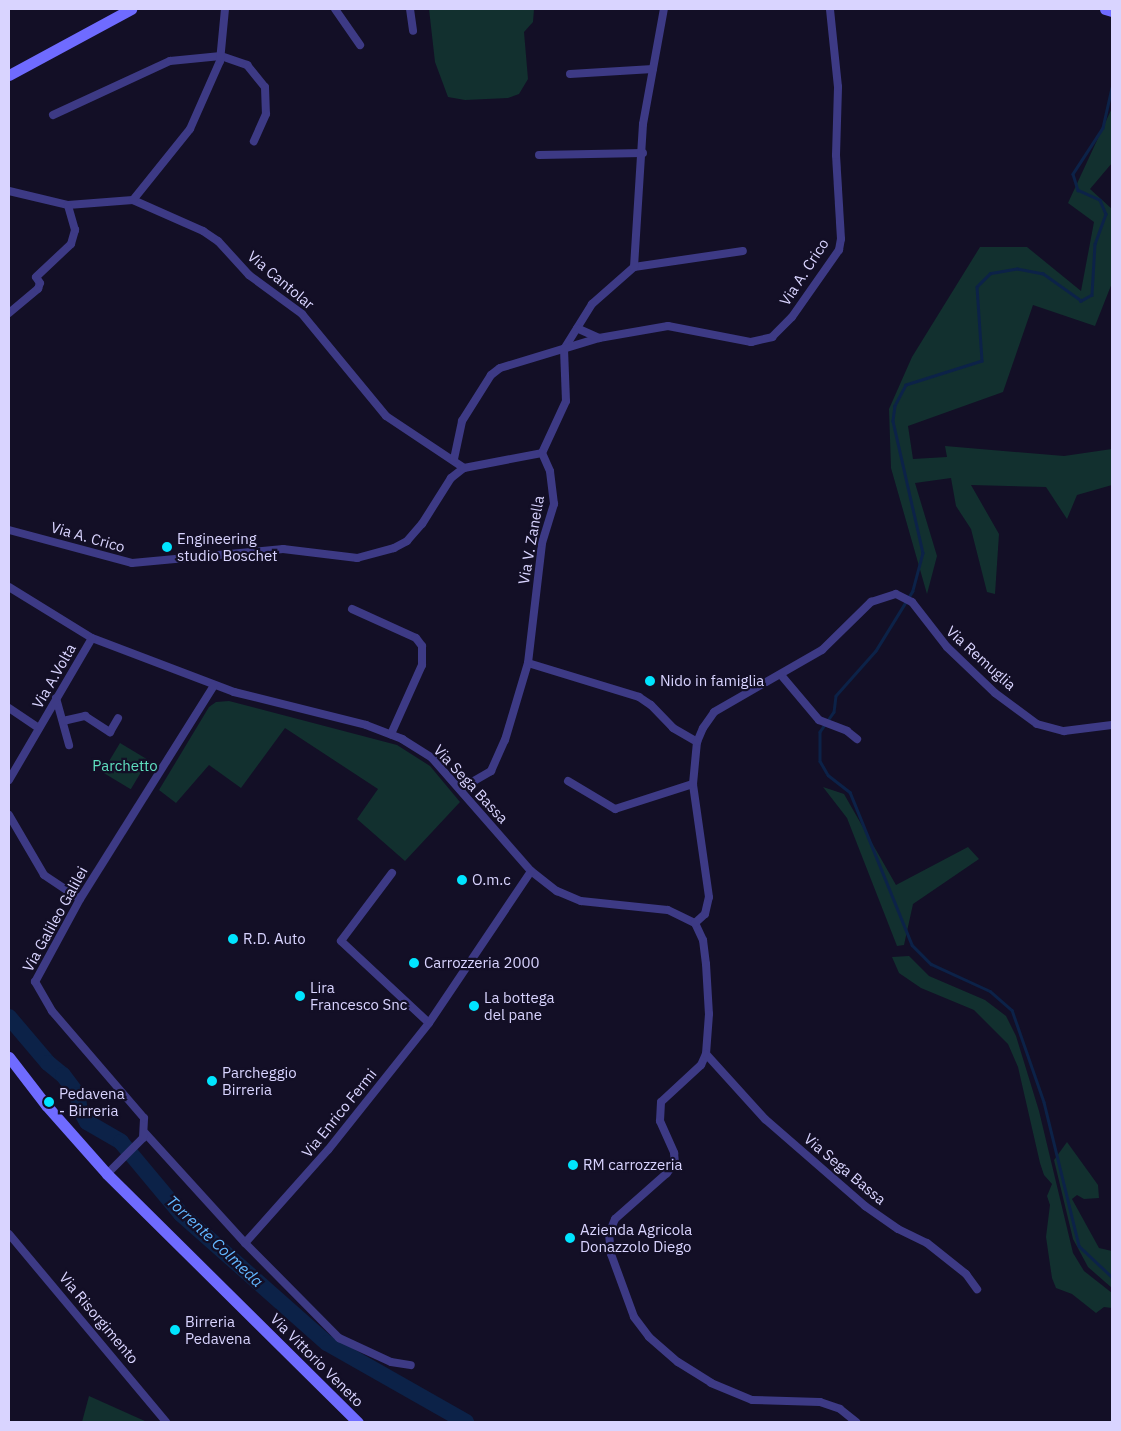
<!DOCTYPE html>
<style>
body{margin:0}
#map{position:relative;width:1121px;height:1431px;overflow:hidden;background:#130f26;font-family:"IBM Plex Sans",sans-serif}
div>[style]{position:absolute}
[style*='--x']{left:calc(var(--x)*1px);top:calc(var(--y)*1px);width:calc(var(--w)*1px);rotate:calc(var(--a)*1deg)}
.green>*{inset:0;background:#12302f;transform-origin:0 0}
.stream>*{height:2.5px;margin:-1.25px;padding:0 1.25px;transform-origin:1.25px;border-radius:1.25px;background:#0c2248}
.river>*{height:16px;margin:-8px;padding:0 8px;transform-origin:8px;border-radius:8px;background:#0c2248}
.street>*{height:8px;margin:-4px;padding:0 4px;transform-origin:4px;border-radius:4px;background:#3d3a85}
.secondary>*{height:11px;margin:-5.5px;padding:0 5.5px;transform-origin:5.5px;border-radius:5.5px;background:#6f6bff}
.dots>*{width:14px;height:14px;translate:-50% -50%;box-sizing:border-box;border:2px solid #130f26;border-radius:50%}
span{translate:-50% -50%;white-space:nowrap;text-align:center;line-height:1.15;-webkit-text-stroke:4.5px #130f26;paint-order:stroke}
.street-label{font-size:15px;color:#d9d4ff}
.poi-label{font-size:15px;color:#d9d4ff}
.left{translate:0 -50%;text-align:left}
.park-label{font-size:15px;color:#5fe0c0}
.water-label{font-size:16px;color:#62b6ff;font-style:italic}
.frame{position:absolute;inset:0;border:10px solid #d9d4ff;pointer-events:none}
</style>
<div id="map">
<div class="green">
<div style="clip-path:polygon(429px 9px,534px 9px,533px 22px,524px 32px,528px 79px,519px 94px,508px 98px,465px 100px,448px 97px,435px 62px)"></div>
<div style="clip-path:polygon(1112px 108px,1112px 163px,1090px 189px,1112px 209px,1112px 283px,1095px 326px,1033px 305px,1003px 392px,908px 426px,913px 459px,947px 457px,945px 446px,1064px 456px,1112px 449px,1112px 485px,1077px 495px,1067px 519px,1046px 487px,971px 485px,999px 534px,995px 594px,987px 592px,971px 529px,956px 506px,951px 478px,915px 483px,937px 556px,927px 594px,891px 468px,889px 409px,912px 357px,980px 247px,1027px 247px,1081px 291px,1094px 222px,1068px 203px)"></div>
<div style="clip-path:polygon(229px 701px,397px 745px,430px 766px,460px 802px,405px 861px,357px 819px,378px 789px,285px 728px,241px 788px,209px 765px,176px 803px,159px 790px,209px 707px,216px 702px)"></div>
<div style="left:120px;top:743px;width:33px;height:34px;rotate:31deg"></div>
<div style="clip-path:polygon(823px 787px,844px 794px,896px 885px,968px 847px,979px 859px,913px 904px,904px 945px,897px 946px,847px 818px)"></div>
<div style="clip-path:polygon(909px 956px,929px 976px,985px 1000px,1006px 1016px,1016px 1036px,1039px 1111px,1073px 1253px,1084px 1271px,1112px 1293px,1112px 1308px,1104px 1307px,1096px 1313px,1072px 1294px,1056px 1288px,1052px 1278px,1046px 1237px,1050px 1205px,1047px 1196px,1052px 1184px,1044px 1175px,1040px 1163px,1018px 1067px,1008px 1044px,974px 1010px,921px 988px,899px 973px,892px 957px)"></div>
<div style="clip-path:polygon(1067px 1142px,1098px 1185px,1099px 1198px,1084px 1199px,1077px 1195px,1072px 1199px,1099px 1248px,1112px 1251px,1112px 1288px,1088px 1267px,1073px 1239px,1054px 1160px)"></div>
<div style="clip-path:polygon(89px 1396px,147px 1422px,82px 1422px)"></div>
</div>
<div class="stream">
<div style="--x:1112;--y:88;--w:41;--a:102.7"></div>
<div style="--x:1103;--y:128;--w:55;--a:123.1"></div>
<div style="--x:1073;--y:174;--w:17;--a:73"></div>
<div style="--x:1078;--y:190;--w:24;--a:24"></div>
<div style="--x:1100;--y:200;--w:15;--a:67"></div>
<div style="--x:1106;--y:214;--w:32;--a:110"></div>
<div style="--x:1095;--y:244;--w:51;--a:93.4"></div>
<div style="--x:1092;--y:295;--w:13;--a:151"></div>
<div style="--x:1081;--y:301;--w:47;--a:-144.6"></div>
<div style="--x:1043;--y:274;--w:26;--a:-169"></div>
<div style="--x:1017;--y:269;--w:27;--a:170"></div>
<div style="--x:990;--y:274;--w:18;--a:135"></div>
<div style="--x:977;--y:287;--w:74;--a:86.1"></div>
<div style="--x:982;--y:361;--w:80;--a:162.5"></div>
<div style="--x:906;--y:385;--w:24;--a:118"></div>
<div style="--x:895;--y:406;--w:15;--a:98"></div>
<div style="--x:893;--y:421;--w:135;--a:77.2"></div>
<div style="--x:923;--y:553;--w:39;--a:105"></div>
<div style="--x:913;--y:591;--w:70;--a:121.7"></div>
<div style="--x:876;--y:651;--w:60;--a:131.6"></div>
<div style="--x:836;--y:696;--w:16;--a:97"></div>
<div style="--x:834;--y:712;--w:24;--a:125"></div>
<div style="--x:820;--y:732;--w:29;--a:90"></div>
<div style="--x:820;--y:761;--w:16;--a:60"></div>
<div style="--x:828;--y:775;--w:28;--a:38"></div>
<div style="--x:850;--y:792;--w:165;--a:67.9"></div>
<div style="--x:912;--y:945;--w:27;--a:45"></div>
<div style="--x:931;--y:964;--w:65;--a:24.6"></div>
<div style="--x:990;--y:991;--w:29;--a:41"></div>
<div style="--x:1012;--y:1010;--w:97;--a:70.8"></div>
<div style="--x:1044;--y:1102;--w:148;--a:76.3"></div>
<div style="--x:1079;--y:1246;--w:45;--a:43.2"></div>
</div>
<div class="river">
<div style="--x:9;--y:1017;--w:60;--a:49.7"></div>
<div style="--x:48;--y:1063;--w:19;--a:39"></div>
<div style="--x:63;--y:1075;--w:25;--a:53"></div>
<div style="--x:78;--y:1095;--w:12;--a:85"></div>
<div style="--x:79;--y:1107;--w:17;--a:62"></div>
<div style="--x:87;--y:1122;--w:39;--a:30"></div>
<div style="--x:121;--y:1142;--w:94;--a:50.2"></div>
<div style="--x:181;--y:1214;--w:195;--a:41.5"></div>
<div style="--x:327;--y:1343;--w:160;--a:29.6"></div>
</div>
<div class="street">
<div style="--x:335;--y:9;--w:44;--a:55.2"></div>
<div style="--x:410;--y:9;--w:22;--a:82"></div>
<div style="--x:570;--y:74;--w:83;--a:-3.4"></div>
<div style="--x:53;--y:115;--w:129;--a:-24.8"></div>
<div style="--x:170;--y:61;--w:51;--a:-5.6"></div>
<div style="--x:221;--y:56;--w:28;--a:19"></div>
<div style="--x:247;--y:65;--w:28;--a:51"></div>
<div style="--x:265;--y:87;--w:27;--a:88"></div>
<div style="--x:266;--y:114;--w:30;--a:114"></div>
<div style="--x:539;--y:155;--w:104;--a:-1.1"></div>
<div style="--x:9;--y:191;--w:61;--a:13.3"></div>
<div style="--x:68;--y:205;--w:65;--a:-4.4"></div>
<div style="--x:133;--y:200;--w:77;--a:23.9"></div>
<div style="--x:203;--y:231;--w:18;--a:34"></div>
<div style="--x:218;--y:241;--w:46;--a:47.6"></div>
<div style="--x:249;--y:275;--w:66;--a:36.3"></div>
<div style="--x:302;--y:314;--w:132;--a:50.5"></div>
<div style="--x:386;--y:416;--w:94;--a:33.7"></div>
<div style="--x:133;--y:200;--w:91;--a:-51.2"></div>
<div style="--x:190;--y:129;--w:74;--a:-66.2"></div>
<div style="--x:220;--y:61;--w:52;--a:-84.5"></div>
<div style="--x:634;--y:267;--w:110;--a:-8.4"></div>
<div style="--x:9;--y:313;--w:38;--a:-40"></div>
<div style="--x:38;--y:289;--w:6;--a:-72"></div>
<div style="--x:40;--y:283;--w:7;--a:-124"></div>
<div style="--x:36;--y:277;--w:48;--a:-43.3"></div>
<div style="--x:71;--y:244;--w:15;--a:-74"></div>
<div style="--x:75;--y:230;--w:26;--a:-106"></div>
<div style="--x:599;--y:338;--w:70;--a:-9.9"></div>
<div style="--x:668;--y:326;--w:85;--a:10.9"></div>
<div style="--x:751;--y:342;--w:22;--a:-13"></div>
<div style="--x:772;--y:337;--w:28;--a:-45"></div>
<div style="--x:792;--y:317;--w:82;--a:-55"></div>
<div style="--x:839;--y:250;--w:11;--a:-80"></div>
<div style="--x:841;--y:239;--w:84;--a:-93.4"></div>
<div style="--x:836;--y:155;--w:68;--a:-88.3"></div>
<div style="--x:838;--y:87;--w:78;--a:-95.9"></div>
<div style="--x:564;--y:349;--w:53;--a:-58.1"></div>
<div style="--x:592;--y:304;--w:56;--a:-41.4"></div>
<div style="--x:634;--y:267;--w:143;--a:-86.4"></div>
<div style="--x:643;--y:124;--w:117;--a:-79.7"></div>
<div style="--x:542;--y:453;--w:57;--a:-65.2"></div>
<div style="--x:566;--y:401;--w:52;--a:-92.2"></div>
<div style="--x:454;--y:459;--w:39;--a:-78"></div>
<div style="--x:462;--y:421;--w:54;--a:-57.8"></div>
<div style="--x:491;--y:375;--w:11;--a:-38"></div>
<div style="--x:500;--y:368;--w:103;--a:-16.9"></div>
<div style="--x:599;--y:338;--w:24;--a:-156"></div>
<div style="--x:9;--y:530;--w:127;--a:15"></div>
<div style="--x:132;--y:563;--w:152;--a:-5.3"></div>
<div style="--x:283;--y:549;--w:75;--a:6.9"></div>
<div style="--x:357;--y:558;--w:38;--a:-15"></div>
<div style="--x:394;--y:548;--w:15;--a:-28"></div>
<div style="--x:407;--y:541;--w:23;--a:-49"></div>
<div style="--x:422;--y:524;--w:54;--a:-57.8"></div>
<div style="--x:451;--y:478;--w:16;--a:-38"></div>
<div style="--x:464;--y:468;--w:79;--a:-10.9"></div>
<div style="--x:9;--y:587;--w:97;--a:31.6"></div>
<div style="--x:92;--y:638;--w:152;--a:20.8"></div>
<div style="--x:234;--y:692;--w:136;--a:14"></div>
<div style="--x:366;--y:725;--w:39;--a:21"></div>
<div style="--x:402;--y:739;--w:36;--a:32"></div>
<div style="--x:432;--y:758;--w:150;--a:48.8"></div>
<div style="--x:531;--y:871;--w:33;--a:38"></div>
<div style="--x:557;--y:891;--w:26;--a:23"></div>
<div style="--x:581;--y:901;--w:87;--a:5.9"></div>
<div style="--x:668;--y:910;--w:30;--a:26"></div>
<div style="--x:695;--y:923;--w:19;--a:65"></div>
<div style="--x:703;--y:940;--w:24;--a:83"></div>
<div style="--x:706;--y:964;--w:50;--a:86.6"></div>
<div style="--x:709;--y:1014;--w:40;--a:94.3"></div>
<div style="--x:706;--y:1054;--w:12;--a:114"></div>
<div style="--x:701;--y:1065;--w:54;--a:137.2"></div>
<div style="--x:661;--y:1102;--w:19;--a:93"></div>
<div style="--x:660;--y:1121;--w:35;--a:66"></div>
<div style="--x:674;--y:1153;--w:9;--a:84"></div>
<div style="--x:675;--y:1162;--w:14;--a:126"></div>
<div style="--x:667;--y:1173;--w:69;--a:138.5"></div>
<div style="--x:615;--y:1219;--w:16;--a:112"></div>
<div style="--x:609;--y:1234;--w:20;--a:84"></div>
<div style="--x:611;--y:1254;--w:67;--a:69.9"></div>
<div style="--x:634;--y:1317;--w:25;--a:53"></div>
<div style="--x:649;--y:1337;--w:38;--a:41"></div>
<div style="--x:678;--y:1362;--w:39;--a:32"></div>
<div style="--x:711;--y:1383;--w:44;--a:22.5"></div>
<div style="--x:752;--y:1400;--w:68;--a:1.7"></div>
<div style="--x:820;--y:1402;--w:21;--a:19"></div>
<div style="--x:840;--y:1409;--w:21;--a:39"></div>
<div style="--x:352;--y:609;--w:70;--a:24.4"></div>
<div style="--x:416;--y:638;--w:10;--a:53"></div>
<div style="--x:422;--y:646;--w:19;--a:90"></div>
<div style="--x:422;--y:665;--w:76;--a:114.2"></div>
<div style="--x:528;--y:663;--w:116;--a:17"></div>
<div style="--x:639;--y:697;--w:14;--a:34"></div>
<div style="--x:651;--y:705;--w:32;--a:46"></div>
<div style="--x:673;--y:728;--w:28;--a:30"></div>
<div style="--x:781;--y:675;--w:59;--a:49.8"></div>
<div style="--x:819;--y:720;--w:30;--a:21"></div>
<div style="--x:847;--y:731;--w:13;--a:39"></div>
<div style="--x:56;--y:698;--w:49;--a:74.5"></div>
<div style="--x:9;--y:708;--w:36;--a:34"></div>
<div style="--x:63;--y:721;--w:23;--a:-13"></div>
<div style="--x:85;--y:716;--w:30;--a:33"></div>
<div style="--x:110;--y:732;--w:16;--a:-60"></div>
<div style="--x:9;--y:780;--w:164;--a:-59.7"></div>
<div style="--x:568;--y:781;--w:55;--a:30.8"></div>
<div style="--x:615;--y:809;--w:82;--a:-17.8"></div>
<div style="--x:460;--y:789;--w:36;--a:-30"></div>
<div style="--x:491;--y:771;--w:34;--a:-66"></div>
<div style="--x:505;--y:740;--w:80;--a:-73.4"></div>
<div style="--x:528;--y:663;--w:121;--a:-83.3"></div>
<div style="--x:542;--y:543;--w:41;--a:-72.9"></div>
<div style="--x:554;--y:504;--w:33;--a:-97"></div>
<div style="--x:550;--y:471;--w:20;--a:-114"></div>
<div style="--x:9;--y:815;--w:69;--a:59.7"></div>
<div style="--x:44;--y:875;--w:43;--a:33.7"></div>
<div style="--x:392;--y:873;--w:85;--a:126.9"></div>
<div style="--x:341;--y:941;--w:120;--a:43"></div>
<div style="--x:695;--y:923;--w:13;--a:-42"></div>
<div style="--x:705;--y:914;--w:17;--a:-77"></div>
<div style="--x:709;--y:897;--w:114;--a:-98.1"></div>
<div style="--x:693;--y:784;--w:42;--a:-84.6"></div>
<div style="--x:697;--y:742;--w:15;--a:-67"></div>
<div style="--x:703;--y:728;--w:19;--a:-55"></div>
<div style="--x:714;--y:712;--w:125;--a:-29.9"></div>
<div style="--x:822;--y:650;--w:69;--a:-44.4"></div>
<div style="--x:871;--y:602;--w:26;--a:-18"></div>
<div style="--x:896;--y:594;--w:18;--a:27"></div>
<div style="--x:912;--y:602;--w:57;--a:52.1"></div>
<div style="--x:947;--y:647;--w:66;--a:43.8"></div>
<div style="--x:995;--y:693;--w:52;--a:36.4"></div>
<div style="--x:1037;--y:724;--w:28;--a:15"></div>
<div style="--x:1064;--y:731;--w:48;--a:-7.1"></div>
<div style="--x:706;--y:1054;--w:88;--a:47.8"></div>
<div style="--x:765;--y:1119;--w:133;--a:41"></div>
<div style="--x:865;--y:1206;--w:40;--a:34.9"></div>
<div style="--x:898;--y:1229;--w:32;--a:26"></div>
<div style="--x:927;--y:1243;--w:50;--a:38.5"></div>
<div style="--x:966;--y:1274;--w:19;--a:54"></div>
<div style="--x:145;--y:1133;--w:149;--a:47.7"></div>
<div style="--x:245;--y:1243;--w:134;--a:45.3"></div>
<div style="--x:339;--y:1338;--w:57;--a:24.8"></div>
<div style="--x:391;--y:1362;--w:20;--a:9"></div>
<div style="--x:107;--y:1174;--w:51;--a:-45"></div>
<div style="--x:143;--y:1138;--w:20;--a:-87"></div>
<div style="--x:144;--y:1118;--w:141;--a:-130.7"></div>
<div style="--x:52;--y:1011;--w:34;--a:-120"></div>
<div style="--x:35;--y:982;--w:94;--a:-61.5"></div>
<div style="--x:80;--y:899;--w:252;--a:-57.9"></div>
<div style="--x:9;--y:1234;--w:245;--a:50.1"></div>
<div style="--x:245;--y:1243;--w:125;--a:-48.3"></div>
<div style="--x:328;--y:1150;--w:162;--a:-51.5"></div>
<div style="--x:429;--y:1023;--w:183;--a:-56.1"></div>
</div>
<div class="secondary">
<div style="--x:1105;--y:9;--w:7;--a:16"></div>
<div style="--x:9;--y:75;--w:139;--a:-28.4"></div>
<div style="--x:9;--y:1057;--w:61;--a:52.4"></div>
<div style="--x:46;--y:1105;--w:92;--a:48.5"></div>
<div style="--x:107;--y:1174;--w:353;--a:44.7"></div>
</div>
<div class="dots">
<div style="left:167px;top:547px;background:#00e5ff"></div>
<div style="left:650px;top:681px;background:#00e5ff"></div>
<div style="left:462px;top:880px;background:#00e5ff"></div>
<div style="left:233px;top:939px;background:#00e5ff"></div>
<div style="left:414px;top:963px;background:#00e5ff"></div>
<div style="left:300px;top:996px;background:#00e5ff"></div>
<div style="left:474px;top:1006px;background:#00e5ff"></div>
<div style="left:212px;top:1081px;background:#00e5ff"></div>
<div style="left:49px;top:1102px;background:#00e5ff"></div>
<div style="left:573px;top:1165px;background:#00e5ff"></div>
<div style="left:570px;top:1238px;background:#00e5ff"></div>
<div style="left:175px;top:1330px;background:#00e5ff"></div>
</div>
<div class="street-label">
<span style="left:804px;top:272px;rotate:-57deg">Via A. Crico</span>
<span style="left:281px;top:280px;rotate:40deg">Via Cantolar</span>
<span style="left:88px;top:537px;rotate:16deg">Via A. Crico</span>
<span style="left:531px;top:540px;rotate:-80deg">Via V. Zanella</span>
<span style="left:981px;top:658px;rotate:42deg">Via Remuglia</span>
<span style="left:54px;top:676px;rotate:-60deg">Via A.Volta</span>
<span style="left:471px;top:784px;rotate:47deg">Via Sega Bassa</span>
<span style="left:55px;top:919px;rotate:-61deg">Via Galileo Galilei</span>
<span style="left:339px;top:1113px;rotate:-51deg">Via Enrico Fermi</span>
<span style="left:845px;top:1169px;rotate:40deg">Via Sega Bassa</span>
<span style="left:99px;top:1318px;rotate:50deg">Via Risorgimento</span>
<span style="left:317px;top:1360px;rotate:45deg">Via Vittorio Veneto</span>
</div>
<div class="poi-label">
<span class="left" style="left:177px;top:547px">Engineering<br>studio Boschet</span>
<span class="left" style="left:660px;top:681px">Nido in famiglia</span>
<span class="left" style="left:472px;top:880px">O.m.c</span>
<span class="left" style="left:243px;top:939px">R.D. Auto</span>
<span class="left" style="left:424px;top:963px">Carrozzeria 2000</span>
<span class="left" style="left:310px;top:996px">Lira<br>Francesco Snc</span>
<span class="left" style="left:484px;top:1006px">La bottega<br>del pane</span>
<span class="left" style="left:222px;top:1081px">Parcheggio<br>Birreria</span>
<span class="left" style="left:59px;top:1102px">Pedavena<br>- Birreria</span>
<span class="left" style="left:583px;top:1165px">RM carrozzeria</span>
<span class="left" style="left:580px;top:1238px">Azienda Agricola<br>Donazzolo Diego</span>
<span class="left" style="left:185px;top:1330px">Birreria<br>Pedavena</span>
</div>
<div class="park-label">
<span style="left:125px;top:766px">Parchetto</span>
</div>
<div class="water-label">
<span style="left:215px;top:1241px;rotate:43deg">Torrente Colmeda</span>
</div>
<div class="frame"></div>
</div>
